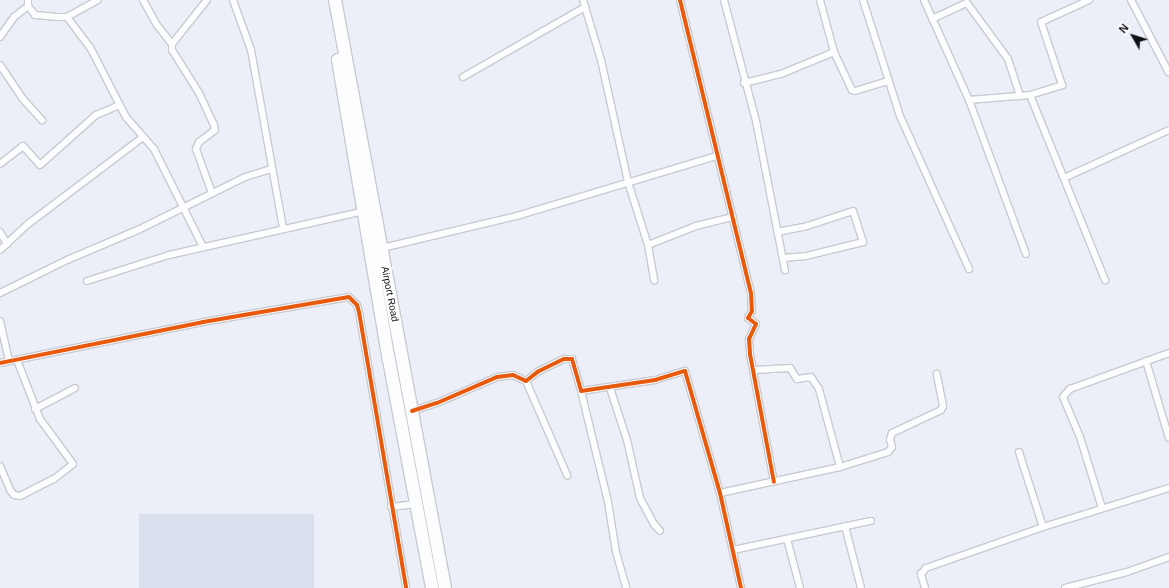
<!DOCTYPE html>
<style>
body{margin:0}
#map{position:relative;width:1169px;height:588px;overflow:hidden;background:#eceff7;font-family:Helvetica,sans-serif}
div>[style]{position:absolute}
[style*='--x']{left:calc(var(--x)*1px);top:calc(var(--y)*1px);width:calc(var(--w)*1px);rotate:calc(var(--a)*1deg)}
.built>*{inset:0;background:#d9e0ee;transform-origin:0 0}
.roads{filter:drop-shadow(1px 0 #c8cad0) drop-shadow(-1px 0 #c8cad0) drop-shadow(0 1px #c8cad0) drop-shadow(0 -1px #c8cad0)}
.street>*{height:6px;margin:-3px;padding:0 3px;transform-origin:3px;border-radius:3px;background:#fcfdfe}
.highway>*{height:12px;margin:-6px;padding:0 6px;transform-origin:6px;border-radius:6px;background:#fcfdfe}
.cycleway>*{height:4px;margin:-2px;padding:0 2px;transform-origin:2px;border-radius:2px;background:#e8590c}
span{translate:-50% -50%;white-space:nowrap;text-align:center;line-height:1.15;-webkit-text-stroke:4px #fff;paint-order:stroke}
.street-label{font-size:10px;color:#0d0f13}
.north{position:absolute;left:1113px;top:16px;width:40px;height:40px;-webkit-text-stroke:3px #fff;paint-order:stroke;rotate:309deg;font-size:11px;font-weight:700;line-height:16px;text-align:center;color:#0d0f13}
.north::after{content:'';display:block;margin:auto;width:14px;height:18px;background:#0d0f13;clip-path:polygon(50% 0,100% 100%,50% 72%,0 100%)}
</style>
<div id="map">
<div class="built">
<div style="left:314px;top:514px;width:74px;height:175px;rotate:90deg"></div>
</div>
<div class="roads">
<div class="street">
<div style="--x:28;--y:0;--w:6;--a:90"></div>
<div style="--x:28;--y:6;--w:11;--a:52"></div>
<div style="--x:35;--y:15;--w:23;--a:5"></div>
<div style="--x:58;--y:17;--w:9;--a:0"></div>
<div style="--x:67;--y:17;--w:35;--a:-29"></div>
<div style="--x:143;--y:0;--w:29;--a:61"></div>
<div style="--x:157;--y:25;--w:24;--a:52"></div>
<div style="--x:172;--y:44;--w:6;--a:90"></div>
<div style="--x:172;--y:50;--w:51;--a:57.9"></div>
<div style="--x:199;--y:93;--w:35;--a:65"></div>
<div style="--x:214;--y:125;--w:5;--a:79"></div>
<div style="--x:215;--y:130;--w:20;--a:143"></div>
<div style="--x:199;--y:142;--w:8;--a:113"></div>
<div style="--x:196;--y:149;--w:47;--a:70"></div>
<div style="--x:233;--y:0;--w:53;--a:70.2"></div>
<div style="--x:251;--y:50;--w:181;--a:79.8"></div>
<div style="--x:583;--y:0;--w:63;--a:73.3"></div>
<div style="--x:601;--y:60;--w:125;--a:77.5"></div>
<div style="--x:628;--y:182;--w:66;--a:72.4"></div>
<div style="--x:648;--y:245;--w:36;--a:80"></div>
<div style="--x:680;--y:0;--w:301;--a:76.4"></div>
<div style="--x:751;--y:293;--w:18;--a:87"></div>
<div style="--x:752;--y:311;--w:8;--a:120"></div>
<div style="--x:748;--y:318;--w:10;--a:37"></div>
<div style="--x:756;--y:324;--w:17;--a:115"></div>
<div style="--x:749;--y:339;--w:15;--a:86"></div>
<div style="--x:750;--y:354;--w:130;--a:79.4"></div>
<div style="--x:724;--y:0;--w:125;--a:75.2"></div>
<div style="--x:756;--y:121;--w:152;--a:79"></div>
<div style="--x:820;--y:0;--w:54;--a:74.9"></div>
<div style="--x:834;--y:52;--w:42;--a:64.7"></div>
<div style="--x:852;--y:90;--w:3;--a:18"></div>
<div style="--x:855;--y:91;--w:34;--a:-17"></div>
<div style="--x:863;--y:0;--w:122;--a:72.3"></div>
<div style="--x:900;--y:116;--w:168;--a:65.7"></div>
<div style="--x:924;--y:0;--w:110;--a:65.8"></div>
<div style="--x:969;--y:100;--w:164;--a:69.7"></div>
<div style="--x:1131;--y:0;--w:82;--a:62.5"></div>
<div style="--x:67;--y:17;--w:38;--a:53"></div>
<div style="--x:90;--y:47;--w:79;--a:62.8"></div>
<div style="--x:126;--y:117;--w:43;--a:48.8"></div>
<div style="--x:154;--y:149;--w:110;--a:63.4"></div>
<div style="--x:932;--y:19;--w:38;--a:-25"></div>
<div style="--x:967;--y:3;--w:69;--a:53.8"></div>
<div style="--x:1008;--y:59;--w:39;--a:72"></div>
<div style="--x:0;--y:37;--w:24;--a:-55"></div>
<div style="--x:14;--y:17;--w:18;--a:-38"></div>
<div style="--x:172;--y:44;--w:56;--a:-51.5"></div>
<div style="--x:0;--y:65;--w:40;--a:56"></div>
<div style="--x:22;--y:98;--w:30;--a:48"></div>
<div style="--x:463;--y:77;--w:141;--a:-29.8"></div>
<div style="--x:744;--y:83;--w:38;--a:-14"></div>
<div style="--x:781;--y:74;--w:57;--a:-22.5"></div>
<div style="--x:1030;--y:95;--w:34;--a:-17"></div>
<div style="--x:1062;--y:85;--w:66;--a:-108.4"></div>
<div style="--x:1041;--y:22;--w:53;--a:-24.6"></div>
<div style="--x:969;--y:100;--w:61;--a:-4.7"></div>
<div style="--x:1030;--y:95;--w:200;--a:67.9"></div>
<div style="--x:0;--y:164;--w:29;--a:-38"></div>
<div style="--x:23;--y:146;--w:25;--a:48"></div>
<div style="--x:40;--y:165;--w:75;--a:-41.8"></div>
<div style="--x:96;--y:115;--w:25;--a:-23"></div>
<div style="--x:1064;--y:178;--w:115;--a:-24.6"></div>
<div style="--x:0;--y:232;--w:14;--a:60"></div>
<div style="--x:777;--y:232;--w:31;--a:-11"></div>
<div style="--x:807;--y:226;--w:48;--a:-18.1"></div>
<div style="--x:853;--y:211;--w:33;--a:72"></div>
<div style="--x:863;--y:242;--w:59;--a:166.2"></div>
<div style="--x:806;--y:256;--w:23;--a:175"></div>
<div style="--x:648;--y:245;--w:52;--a:-21.6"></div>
<div style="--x:696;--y:226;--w:38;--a:-14"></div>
<div style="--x:382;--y:248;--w:142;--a:-13.4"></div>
<div style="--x:520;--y:215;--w:206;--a:-16.7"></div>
<div style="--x:0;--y:250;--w:38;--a:-43"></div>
<div style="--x:28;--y:224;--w:144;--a:-37.1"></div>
<div style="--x:87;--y:281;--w:86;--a:-17.6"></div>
<div style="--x:169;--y:255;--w:201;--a:-12.7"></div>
<div style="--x:0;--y:293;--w:75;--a:-26.2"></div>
<div style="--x:67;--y:260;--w:79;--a:-23"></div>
<div style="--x:140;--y:229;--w:117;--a:-26.3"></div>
<div style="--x:245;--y:177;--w:27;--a:-17"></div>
<div style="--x:0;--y:321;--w:41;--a:77.3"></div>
<div style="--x:1146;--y:361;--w:80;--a:73.4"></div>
<div style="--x:0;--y:363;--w:207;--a:-11.4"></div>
<div style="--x:203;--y:322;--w:148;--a:-9.7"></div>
<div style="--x:349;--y:297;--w:11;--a:45"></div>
<div style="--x:357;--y:305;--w:7;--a:74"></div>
<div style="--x:359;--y:312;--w:280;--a:80.3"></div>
<div style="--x:754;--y:370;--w:36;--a:-3"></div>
<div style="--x:790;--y:368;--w:13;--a:58"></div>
<div style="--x:797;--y:379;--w:14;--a:-8"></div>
<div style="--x:811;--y:377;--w:14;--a:56"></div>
<div style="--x:819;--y:389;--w:81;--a:74.9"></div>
<div style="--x:526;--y:381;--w:103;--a:66.4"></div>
<div style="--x:610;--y:388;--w:55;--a:71.9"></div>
<div style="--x:627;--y:440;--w:59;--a:77.4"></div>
<div style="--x:640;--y:498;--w:30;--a:62"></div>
<div style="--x:654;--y:524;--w:9;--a:49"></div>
<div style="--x:581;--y:391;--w:114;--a:76.3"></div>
<div style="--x:608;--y:502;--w:51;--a:80.9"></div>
<div style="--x:616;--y:552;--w:37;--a:74"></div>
<div style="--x:35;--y:409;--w:45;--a:-27.7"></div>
<div style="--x:412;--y:411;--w:26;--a:-18"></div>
<div style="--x:437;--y:403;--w:65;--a:-23.4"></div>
<div style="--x:497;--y:377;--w:16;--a:-7"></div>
<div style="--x:513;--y:375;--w:14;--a:25"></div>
<div style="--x:526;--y:381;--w:16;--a:-38"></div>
<div style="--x:539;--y:371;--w:28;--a:-26"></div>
<div style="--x:564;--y:359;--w:8;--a:0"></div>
<div style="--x:572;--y:359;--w:33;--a:74"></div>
<div style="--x:581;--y:391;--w:75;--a:-8.5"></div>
<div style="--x:655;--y:380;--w:31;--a:-17"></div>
<div style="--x:685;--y:371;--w:127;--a:74"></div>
<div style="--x:720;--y:493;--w:97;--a:77.5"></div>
<div style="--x:1019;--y:452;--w:79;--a:72.3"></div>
<div style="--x:0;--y:466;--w:26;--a:67"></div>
<div style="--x:10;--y:490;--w:6;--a:51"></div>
<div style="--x:14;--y:495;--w:6;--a:9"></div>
<div style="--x:20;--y:496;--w:38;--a:-27"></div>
<div style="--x:54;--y:479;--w:24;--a:-38"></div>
<div style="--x:73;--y:464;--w:56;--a:-126.3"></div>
<div style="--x:40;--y:419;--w:63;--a:-111.3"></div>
<div style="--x:720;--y:493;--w:123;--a:-12.2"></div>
<div style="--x:840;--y:467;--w:50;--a:-17.4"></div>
<div style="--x:888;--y:452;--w:6;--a:-51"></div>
<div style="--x:892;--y:447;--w:8;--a:-104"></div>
<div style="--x:890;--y:439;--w:6;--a:-72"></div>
<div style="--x:892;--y:433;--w:54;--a:-25.1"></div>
<div style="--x:941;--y:410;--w:4;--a:-63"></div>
<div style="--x:943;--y:406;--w:33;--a:-101"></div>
<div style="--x:391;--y:507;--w:25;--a:-7"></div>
<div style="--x:1102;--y:508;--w:74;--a:-107.2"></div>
<div style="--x:1080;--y:437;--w:43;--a:-113"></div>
<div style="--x:1063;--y:397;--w:11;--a:-49"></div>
<div style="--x:1070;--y:389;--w:105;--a:-20"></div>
<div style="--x:845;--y:526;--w:64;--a:75.5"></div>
<div style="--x:787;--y:539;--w:51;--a:75.1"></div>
<div style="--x:733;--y:550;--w:141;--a:-11.9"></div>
<div style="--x:925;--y:588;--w:15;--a:-106"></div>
<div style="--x:921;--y:574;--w:8;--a:-50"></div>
<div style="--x:926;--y:568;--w:124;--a:-19.3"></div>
<div style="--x:1043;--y:527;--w:132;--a:-17.2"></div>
<div style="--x:1065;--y:588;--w:64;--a:-14.5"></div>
<div style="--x:1127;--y:572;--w:45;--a:-19.7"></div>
</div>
<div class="highway">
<div style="--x:335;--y:0;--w:598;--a:79.4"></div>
<div style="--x:338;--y:60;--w:304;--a:80.4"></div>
<div style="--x:389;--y:360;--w:232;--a:79.3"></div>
</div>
</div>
<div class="cycleway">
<div style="--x:680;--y:0;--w:301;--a:76.4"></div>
<div style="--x:751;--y:293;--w:18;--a:87"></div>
<div style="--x:752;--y:311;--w:8;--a:120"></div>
<div style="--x:748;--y:318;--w:10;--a:37"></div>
<div style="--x:756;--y:324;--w:17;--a:115"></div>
<div style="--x:749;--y:339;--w:15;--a:86"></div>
<div style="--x:750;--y:354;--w:130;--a:79.4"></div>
<div style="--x:0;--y:363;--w:207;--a:-11.4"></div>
<div style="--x:203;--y:322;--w:148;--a:-9.7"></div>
<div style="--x:349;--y:297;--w:11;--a:45"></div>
<div style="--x:357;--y:305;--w:7;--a:74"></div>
<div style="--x:359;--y:312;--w:280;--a:80.3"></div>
<div style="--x:412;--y:411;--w:26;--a:-18"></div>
<div style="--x:437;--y:403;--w:65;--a:-23.4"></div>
<div style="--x:497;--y:377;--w:16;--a:-7"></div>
<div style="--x:513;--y:375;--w:14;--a:25"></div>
<div style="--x:526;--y:381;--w:16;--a:-38"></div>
<div style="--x:539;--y:371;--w:28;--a:-26"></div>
<div style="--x:564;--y:359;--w:8;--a:0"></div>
<div style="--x:572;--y:359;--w:33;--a:74"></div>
<div style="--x:581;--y:391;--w:75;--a:-8.5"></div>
<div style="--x:655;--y:380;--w:31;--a:-17"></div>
<div style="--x:685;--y:371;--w:127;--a:74"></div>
<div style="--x:720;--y:493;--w:97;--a:77.5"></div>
</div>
<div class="street-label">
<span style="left:390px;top:294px;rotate:79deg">Airport Road</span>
</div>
<div class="north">N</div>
</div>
